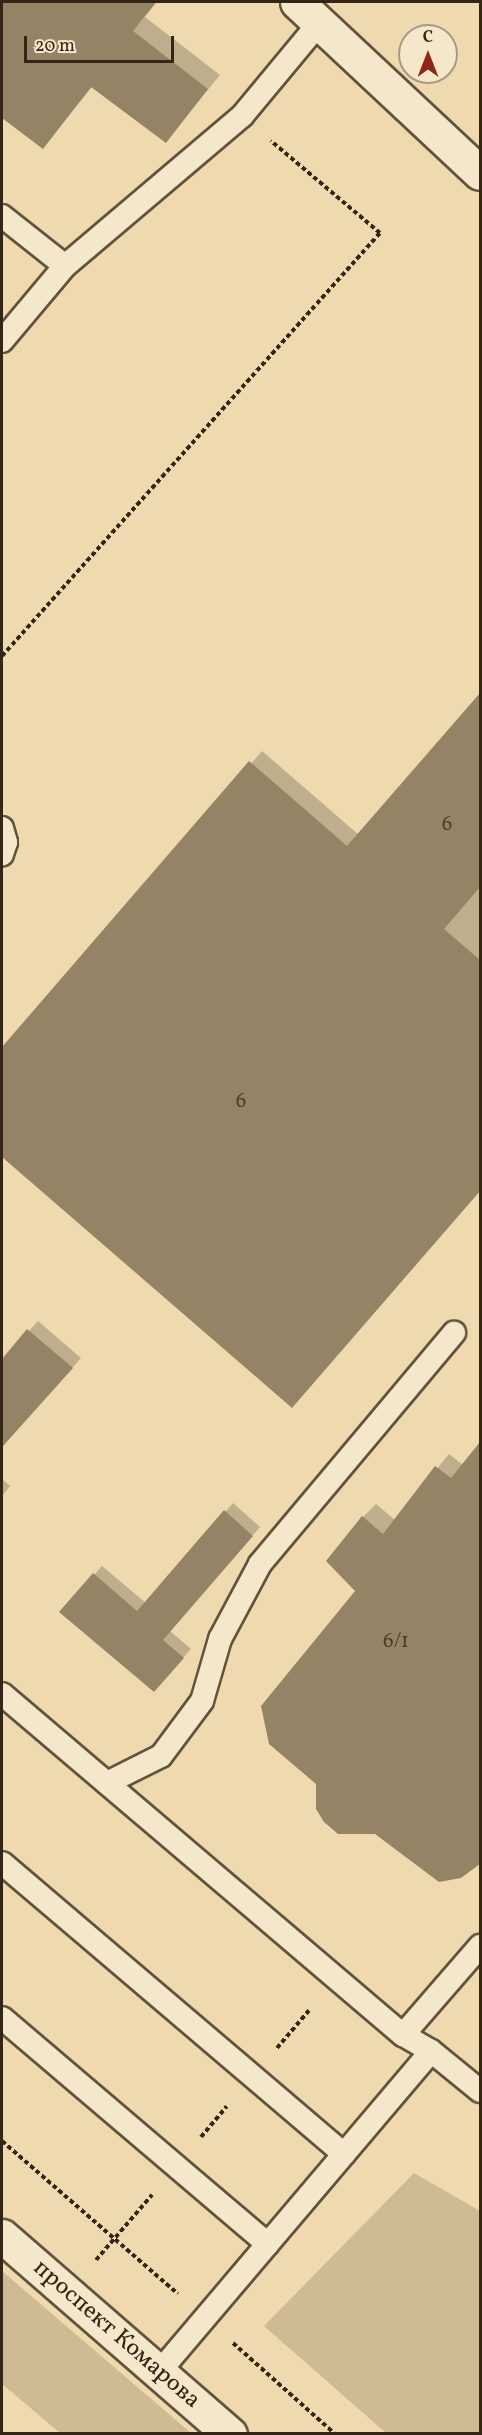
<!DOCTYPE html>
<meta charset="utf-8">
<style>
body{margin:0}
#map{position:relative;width:482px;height:2435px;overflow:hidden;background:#eedaae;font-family:Vollkorn,serif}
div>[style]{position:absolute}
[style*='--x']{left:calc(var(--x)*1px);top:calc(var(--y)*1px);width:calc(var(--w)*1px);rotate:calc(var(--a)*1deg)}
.green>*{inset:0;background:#cebb94}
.shadow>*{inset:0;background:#0003}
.building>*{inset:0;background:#948465}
.path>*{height:4px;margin-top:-2px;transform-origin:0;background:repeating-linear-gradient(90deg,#332616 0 4.5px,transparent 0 7.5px)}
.roads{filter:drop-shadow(2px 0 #62533c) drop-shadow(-2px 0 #62533c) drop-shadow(0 2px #62533c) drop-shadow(0 -2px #62533c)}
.lane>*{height:22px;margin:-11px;padding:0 11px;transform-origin:11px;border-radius:11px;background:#f4e7ca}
.secondary>*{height:33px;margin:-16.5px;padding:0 16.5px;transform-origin:16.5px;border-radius:16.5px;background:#f4e7ca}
span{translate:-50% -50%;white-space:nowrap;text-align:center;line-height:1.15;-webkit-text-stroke:4.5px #f4e7ca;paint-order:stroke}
.number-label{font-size:21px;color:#4b3e2a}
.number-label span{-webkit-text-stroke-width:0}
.street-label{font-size:24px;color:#332616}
.frame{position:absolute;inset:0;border:3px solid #332616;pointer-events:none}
.north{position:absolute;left:398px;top:24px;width:60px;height:60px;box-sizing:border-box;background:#f4e7ca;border:2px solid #a79a82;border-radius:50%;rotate:0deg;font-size:16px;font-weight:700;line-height:24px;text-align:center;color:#332616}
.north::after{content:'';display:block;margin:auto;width:21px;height:27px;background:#8f2418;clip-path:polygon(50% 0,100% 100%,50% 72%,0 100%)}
.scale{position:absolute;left:24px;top:36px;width:150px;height:27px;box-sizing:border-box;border:3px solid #332616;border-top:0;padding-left:8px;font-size:18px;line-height:21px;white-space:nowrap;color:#332616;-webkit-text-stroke:4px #f4e7ca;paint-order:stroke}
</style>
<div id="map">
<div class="green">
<div style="clip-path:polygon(414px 2173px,480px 2211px,480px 2433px,386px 2433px,264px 2326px)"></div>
<div style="clip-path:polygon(2px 2271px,191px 2433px,60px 2433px,2px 2384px)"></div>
</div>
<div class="shadow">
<div style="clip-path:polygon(2px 2px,157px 2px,145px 17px,220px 75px,166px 141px,93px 86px,43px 147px,2px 116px)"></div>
<div style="clip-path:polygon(480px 695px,480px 1191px,292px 1406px,2px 1155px,2px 1049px,262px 751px,359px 835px)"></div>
<div style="clip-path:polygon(38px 1321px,81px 1358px,2px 1447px,2px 1361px)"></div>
<div style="clip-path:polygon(480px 1445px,480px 1862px,460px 1876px,262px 1706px,357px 1591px,363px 1517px,376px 1504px,395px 1520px,449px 1454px,463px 1465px)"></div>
<div style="clip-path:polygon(2px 1479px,10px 1486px,2px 1496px)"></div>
<div style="clip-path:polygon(233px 1503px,260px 1527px,170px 1631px,191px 1649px,162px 1682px,61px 1612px,102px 1566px,146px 1603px)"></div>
</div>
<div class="building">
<div style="clip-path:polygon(2px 2px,156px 2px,133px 31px,208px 89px,166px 143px,91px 87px,43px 149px,2px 118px)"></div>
<div style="clip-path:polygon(480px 693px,480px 887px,444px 929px,480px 960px,480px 1191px,292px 1408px,2px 1157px,2px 1047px,249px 761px,347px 846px)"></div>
<div style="clip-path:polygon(27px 1329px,73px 1368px,2px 1447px,2px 1359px)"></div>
<div style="clip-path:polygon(480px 1442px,480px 1864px,461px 1878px,439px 1882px,375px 1834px,338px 1834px,324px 1822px,316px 1809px,316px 1784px,269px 1744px,261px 1706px,355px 1591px,326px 1561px,362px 1516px,383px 1534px,435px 1466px,451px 1478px)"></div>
<div style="clip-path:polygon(224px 1510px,253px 1536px,163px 1640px,184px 1658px,154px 1692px,59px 1612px,93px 1573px,137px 1611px)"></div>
</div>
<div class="path">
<div style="--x:2;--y:656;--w:567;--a:-48.22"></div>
<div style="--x:380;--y:233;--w:143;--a:-139.8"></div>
<div style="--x:277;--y:2048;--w:52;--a:-49.6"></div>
<div style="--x:201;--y:2137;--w:40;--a:-50"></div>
<div style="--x:2;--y:2141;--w:233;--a:41"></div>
<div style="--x:96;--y:2260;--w:86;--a:-49.3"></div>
<div style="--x:233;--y:2343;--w:137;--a:41.7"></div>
</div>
<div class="roads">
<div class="lane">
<div style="--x:2;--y:216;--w:80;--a:38.4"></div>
<div style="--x:2;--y:341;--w:98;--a:-50"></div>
<div style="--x:65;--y:266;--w:232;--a:-40.3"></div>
<div style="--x:242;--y:116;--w:122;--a:-50.3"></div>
<div style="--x:2;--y:828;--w:15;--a:74"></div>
<div style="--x:6;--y:842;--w:13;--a:108"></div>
<div style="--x:2;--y:1694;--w:526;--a:40.38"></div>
<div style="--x:107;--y:1783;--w:60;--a:-26.6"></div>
<div style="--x:161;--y:1756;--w:69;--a:-53.3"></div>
<div style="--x:202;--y:1701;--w:65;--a:-73.8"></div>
<div style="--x:220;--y:1639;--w:85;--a:-61.9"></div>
<div style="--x:260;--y:1564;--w:302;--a:-50"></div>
<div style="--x:2;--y:1863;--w:449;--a:40.4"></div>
<div style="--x:2;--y:2018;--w:349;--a:40.4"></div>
<div style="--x:431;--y:2051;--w:63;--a:39.2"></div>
<div style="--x:160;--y:2371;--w:419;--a:-49.7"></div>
<div style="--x:431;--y:2051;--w:32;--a:-150"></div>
<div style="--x:403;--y:2035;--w:118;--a:-49.1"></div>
</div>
<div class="secondary">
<div style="--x:297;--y:2;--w:250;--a:43.1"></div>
<div style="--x:2;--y:2236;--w:302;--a:41"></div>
</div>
</div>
<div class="number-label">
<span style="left:447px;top:825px">6</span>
<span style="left:241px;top:1102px">6</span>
<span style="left:396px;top:1642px">6/1</span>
</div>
<div class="street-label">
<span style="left:116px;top:2335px;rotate:41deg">проспект Комарова</span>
</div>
<div class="frame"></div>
<div class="north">С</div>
<div class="scale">20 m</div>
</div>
